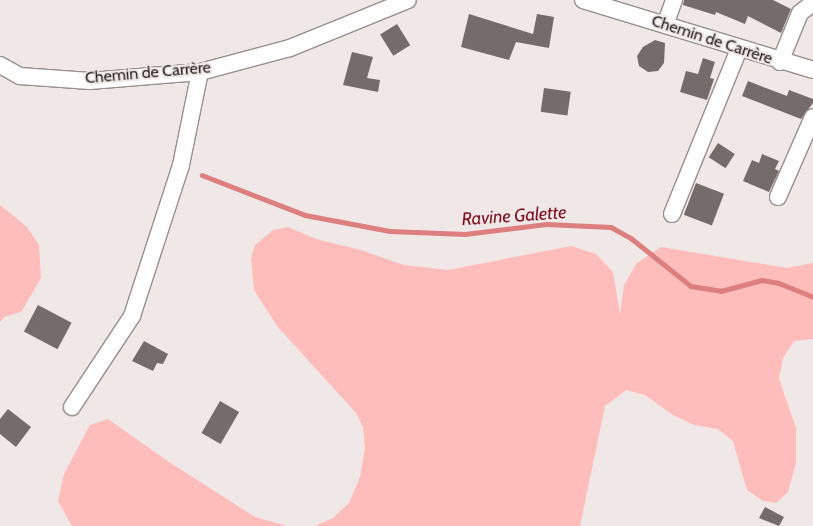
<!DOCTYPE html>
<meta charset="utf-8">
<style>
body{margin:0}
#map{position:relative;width:813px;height:526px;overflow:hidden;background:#f0e7e7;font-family:Cabin,sans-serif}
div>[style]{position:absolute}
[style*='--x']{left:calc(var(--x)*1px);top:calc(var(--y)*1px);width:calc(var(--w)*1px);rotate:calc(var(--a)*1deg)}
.green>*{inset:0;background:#febdbb}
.stream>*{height:4.5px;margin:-2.25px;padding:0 2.25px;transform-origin:2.25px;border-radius:2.25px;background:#dc7f7e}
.building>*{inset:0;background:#736c6b;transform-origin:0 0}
.roads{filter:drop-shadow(1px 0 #978f8e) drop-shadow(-1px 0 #978f8e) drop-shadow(0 1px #978f8e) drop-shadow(0 -1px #978f8e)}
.minor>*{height:16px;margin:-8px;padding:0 8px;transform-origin:8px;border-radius:8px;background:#fff}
span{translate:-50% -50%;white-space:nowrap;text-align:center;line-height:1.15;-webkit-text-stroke:4px #f0e7e7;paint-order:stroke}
.street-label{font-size:16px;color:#221f1f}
.water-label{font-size:18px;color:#810f1f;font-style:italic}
</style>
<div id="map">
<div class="green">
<div style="clip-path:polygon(0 205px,27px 227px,39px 245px,41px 278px,21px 312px,4px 317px,0 322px)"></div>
<div style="clip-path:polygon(288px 227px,316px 239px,361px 250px,404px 265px,448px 270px,571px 246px,596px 254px,613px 272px,620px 314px,624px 285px,637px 263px,661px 247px,787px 268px,813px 263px,813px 339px,794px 341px,783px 358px,779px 379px,796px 428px,796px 463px,788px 492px,776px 503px,763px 501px,747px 490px,733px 441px,718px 429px,694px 425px,673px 415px,645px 395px,626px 390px,605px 406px,580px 526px,315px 526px,333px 518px,349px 503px,360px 477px,365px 448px,363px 427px,356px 413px,277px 326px,254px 290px,251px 258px,255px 245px,273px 230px)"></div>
<div style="clip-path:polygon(108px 419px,169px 462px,255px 517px,287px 526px,72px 526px,58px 501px,64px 474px,90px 425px)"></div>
</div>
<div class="stream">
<div style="--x:202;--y:175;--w:110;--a:21.2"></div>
<div style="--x:305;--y:215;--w:86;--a:10.7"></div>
<div style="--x:390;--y:231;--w:75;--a:2.3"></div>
<div style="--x:465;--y:234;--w:82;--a:-7"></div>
<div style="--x:546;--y:224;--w:65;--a:2.6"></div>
<div style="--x:611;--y:227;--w:23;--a:29"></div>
<div style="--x:631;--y:238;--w:77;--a:38.7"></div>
<div style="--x:691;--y:286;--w:30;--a:9"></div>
<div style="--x:721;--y:291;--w:42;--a:-15"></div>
<div style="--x:762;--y:280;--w:17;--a:10"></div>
<div style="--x:779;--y:283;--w:37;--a:22"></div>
</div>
<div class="building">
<div style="clip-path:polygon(684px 0,773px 0,791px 9px,781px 33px,748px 16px,745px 24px,716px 12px,715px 15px,683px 5px)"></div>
<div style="clip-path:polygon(469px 14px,533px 34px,537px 14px,554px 17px,549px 48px,516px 42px,509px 60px,461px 47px)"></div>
<div style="left:397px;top:24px;width:25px;height:20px;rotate:58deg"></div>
<div style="clip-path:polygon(655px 40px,665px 43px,664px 63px,658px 71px,648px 72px,639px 66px,637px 56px,643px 47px)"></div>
<div style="clip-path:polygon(352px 52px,373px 57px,367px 78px,380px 80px,378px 92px,343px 85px)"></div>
<div style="clip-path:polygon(703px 58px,715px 62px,710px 78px,714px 79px,707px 100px,680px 92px,686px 71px,698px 74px)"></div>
<div style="clip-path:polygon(748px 81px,787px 96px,789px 90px,813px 99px,813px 103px,801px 119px,742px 96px)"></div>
<div style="left:544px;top:88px;width:27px;height:24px;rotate:8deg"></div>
<div style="left:718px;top:143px;width:20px;height:17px;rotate:33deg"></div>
<div style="clip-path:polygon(762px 154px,779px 161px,775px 169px,779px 171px,769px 192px,743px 181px,752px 160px,759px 163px)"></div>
<div style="left:696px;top:183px;width:30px;height:34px;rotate:21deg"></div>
<div style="left:38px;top:305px;width:38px;height:30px;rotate:28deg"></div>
<div style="clip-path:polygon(144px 341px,168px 354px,163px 364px,157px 363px,153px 371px,132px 361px)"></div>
<div style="left:220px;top:401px;width:22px;height:37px;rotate:30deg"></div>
<div style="clip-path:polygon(8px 409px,31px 427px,16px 447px,0 434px,0 419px)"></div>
<div style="clip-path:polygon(765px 507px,784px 517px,779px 526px,759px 518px)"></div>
</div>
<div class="roads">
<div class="minor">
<div style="--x:583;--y:0;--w:240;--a:16.9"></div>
<div style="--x:665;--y:25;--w:27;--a:-70"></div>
<div style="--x:780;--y:62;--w:53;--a:-67.8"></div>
<div style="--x:800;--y:13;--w:16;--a:-38"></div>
<div style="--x:0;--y:65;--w:23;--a:29"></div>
<div style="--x:20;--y:76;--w:70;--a:4.1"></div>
<div style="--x:90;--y:81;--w:110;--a:-4.7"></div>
<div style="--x:200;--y:72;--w:93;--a:-14.9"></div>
<div style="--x:290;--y:48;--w:127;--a:-22.1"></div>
<div style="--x:778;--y:197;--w:87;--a:-66.4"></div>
<div style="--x:672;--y:214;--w:178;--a:-67.9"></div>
<div style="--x:72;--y:407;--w:109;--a:-56.6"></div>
<div style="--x:132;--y:316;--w:159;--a:-72"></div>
<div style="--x:181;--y:165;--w:95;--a:-78.5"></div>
</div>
</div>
<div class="street-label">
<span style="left:712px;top:40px;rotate:18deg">Chemin de Carrère</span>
<span style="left:148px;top:73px;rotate:-5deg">Chemin de Carrère</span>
</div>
<div class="water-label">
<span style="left:514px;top:216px;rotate:-4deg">Ravine Galette</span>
</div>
</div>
